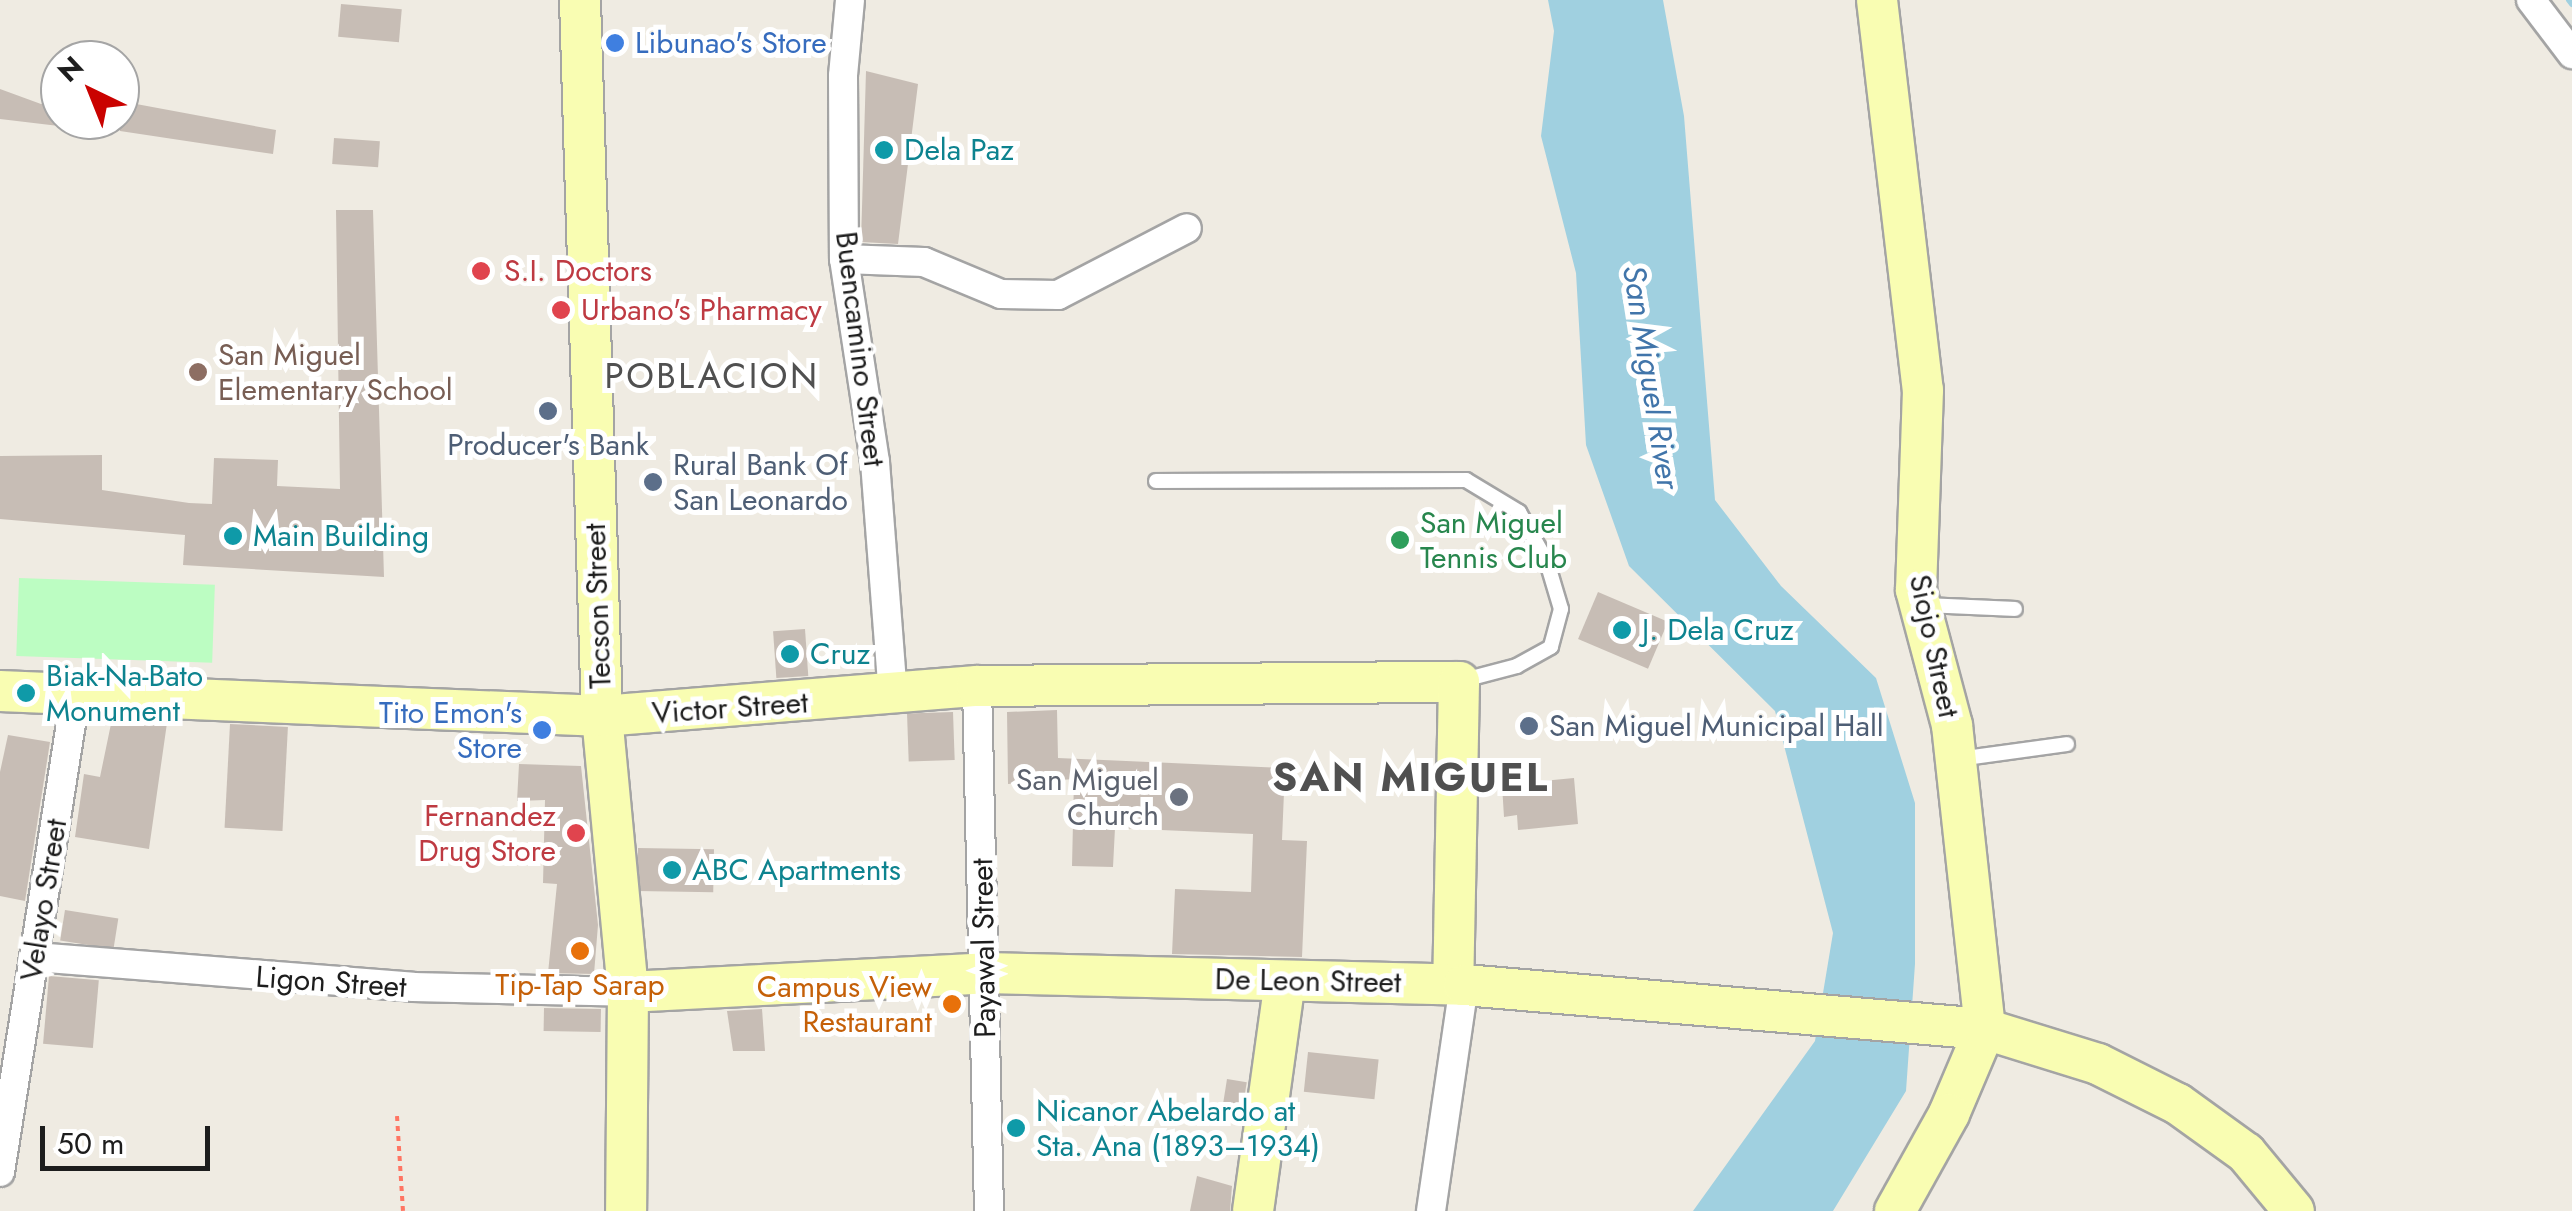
<!DOCTYPE html>
<meta charset="utf-8">
<style>
body{margin:0}
#map{position:relative;width:2572px;height:1211px;overflow:hidden;background:#efebe2;font-family:Jost,sans-serif}
div>[style]{position:absolute}
[style*='--x']{left:calc(var(--x)*1px);top:calc(var(--y)*1px);width:calc(var(--w)*1px);rotate:calc(var(--a)*1deg)}
.park>*{inset:0;background:#bcfdc2;transform-origin:0 0}
.water>*{inset:0;background:#a0d0e0}
.stream>*{height:6px;margin:-3px;padding:0 3px;transform-origin:3px;border-radius:3px;background:#a0d0e0}
.building>*{inset:0;background:#c7bdb5;transform-origin:0 0}
.path>*{height:4px;margin-top:-2px;transform-origin:0;background:repeating-linear-gradient(90deg,#ff7563 0 5px,transparent 0 10px)}
.roads{filter:drop-shadow(2px 0 #a4a4a4) drop-shadow(-2px 0 #a4a4a4) drop-shadow(0 2px #a4a4a4) drop-shadow(0 -2px #a4a4a4)}
.lane>*{height:14px;margin:-7px;padding:0 7px;transform-origin:7px;border-radius:7px;background:#fff}
.street>*{height:28px;margin:-14px;padding:0 14px;transform-origin:14px;border-radius:14px;background:#fff}
.secondary>*{height:40px;margin:-20px;padding:0 20px;transform-origin:20px;border-radius:20px;background:#f9fdb2}
.dots>*{width:28px;height:28px;translate:-50% -50%;box-sizing:border-box;border:5px solid #fff;border-radius:50%}
span{translate:-50% -50%;white-space:nowrap;text-align:center;line-height:1.15;-webkit-text-stroke:10px #fff;paint-order:stroke}
.shop-label{font-size:30px;color:#366cbe}
.left{translate:0 -50%;text-align:left}
.right{translate:-100% -50%;text-align:right}
.culture-label{font-size:30px;color:#0d838f}
.health-label{font-size:30px;color:#be3a42}
.street-label{font-size:30px;color:#1d1d1d}
.education-label{font-size:30px;color:#785e54}
.service-label{font-size:30px;color:#4e5e75}
.leisure-label{font-size:30px;color:#27864d}
.worship-label{font-size:30px;color:#5b616d}
.food-label{font-size:30px;color:#c56008}
.water-label{font-size:32px;color:#4175aa;font-style:italic}
.quarter-label{font-size:35px;color:#505050;letter-spacing:2.5px}
.district-label{font-size:40px;color:#505050;font-weight:700;letter-spacing:2.5px}
.north{position:absolute;left:40px;top:40px;width:100px;height:100px;box-sizing:border-box;background:#fff;border:2px solid #a5a5a5;border-radius:50%;rotate:317deg;font-size:28px;font-weight:700;line-height:40px;text-align:center;color:#1d1d1d}
.north::after{content:'';display:block;margin:auto;width:35px;height:45px;background:#ca0200;clip-path:polygon(50% 0,100% 100%,50% 72%,0 100%)}
.scale{position:absolute;left:40px;top:1126px;width:170px;height:45px;box-sizing:border-box;border:5px solid #1d1d1d;border-top:0;padding-left:12px;font-size:30px;line-height:35px;white-space:nowrap;color:#1d1d1d;-webkit-text-stroke:8px #fff;paint-order:stroke}
</style>
<div id="map">
<div class="park">
<div style="left:19px;top:578px;width:196px;height:78px;rotate:2deg"></div>
</div>
<div class="water">
<div style="clip-path:polygon(1548px 0,1663px 0,1684px 116px,1715px 500px,1781px 586px,1876px 678px,1915px 803px,1915px 964px,1906px 1091px,1833px 1211px,1693px 1211px,1815px 1041px,1833px 933px,1775px 711px,1629px 566px,1586px 445px,1576px 273px,1541px 136px,1554px 31px)"></div>
</div>
<div class="stream">
<div style="--x:2569;--y:0;--w:5;--a:53"></div>
</div>
<div class="building">
<div style="left:341px;top:4px;width:61px;height:33px;rotate:5deg"></div>
<div style="clip-path:polygon(866px 71px,918px 84px,898px 244px,861px 242px)"></div>
<div style="clip-path:polygon(0 89px,41px 104px,60px 102px,60px 120px,86px 120px,84px 129px,0 119px)"></div>
<div style="clip-path:polygon(120px 101px,276px 130px,273px 154px,120px 131px)"></div>
<div style="left:334px;top:138px;width:46px;height:26px;rotate:4deg"></div>
<div style="clip-path:polygon(336px 210px,373px 210px,384px 577px,183px 565px,185px 535px,0 519px,0 456px,102px 455px,102px 490px,189px 503px,212px 504px,214px 458px,278px 460px,277px 486px,340px 489px)"></div>
<div style="left:1598px;top:592px;width:76px;height:51px;rotate:23deg"></div>
<div style="left:805px;top:629px;width:47px;height:32px;rotate:86deg"></div>
<div style="clip-path:polygon(1057px 710px,1058px 758px,1285px 768px,1282px 840px,1307px 841px,1302px 957px,1172px 954px,1175px 889px,1251px 892px,1253px 834px,1115px 828px,1113px 867px,1072px 866px,1074px 779px,1008px 784px,1007px 712px)"></div>
<div style="left:953px;top:712px;width:48px;height:46px;rotate:88deg"></div>
<div style="clip-path:polygon(112px 719px,167px 723px,149px 849px,75px 837px,84px 774px,100px 777px)"></div>
<div style="left:230px;top:724px;width:58px;height:104px;rotate:3deg"></div>
<div style="clip-path:polygon(8px 735px,50px 742px,25px 901px,0 896px,0 772px)"></div>
<div style="clip-path:polygon(519px 764px,581px 766px,598px 925px,594px 974px,548px 973px,557px 884px,543px 883px,545px 800px,517px 801px)"></div>
<div style="clip-path:polygon(1574px 778px,1578px 824px,1518px 830px,1517px 815px,1504px 817px,1502px 785px)"></div>
<div style="left:638px;top:848px;width:76px;height:43px;rotate:1deg"></div>
<div style="left:65px;top:910px;width:54px;height:31px;rotate:9deg"></div>
<div style="left:49px;top:976px;width:50px;height:68px;rotate:5deg"></div>
<div style="left:544px;top:1008px;width:57px;height:23px;rotate:1deg"></div>
<div style="clip-path:polygon(762px 1009px,765px 1051px,733px 1051px,727px 1011px)"></div>
<div style="left:1308px;top:1052px;width:71px;height:40px;rotate:6deg"></div>
<div style="left:1227px;top:1079px;width:20px;height:39px;rotate:9deg"></div>
<div style="clip-path:polygon(1197px 1176px,1232px 1186px,1230px 1211px,1190px 1211px)"></div>
</div>
<div class="path">
<div style="--x:397;--y:1116;--w:95;--a:86.4"></div>
</div>
<div class="roads">
<div class="lane">
<div style="--x:1156;--y:481;--w:310;--a:-0.2"></div>
<div style="--x:1466;--y:480;--w:62;--a:31.1"></div>
<div style="--x:1519;--y:512;--w:57;--a:60.8"></div>
<div style="--x:1547;--y:562;--w:49;--a:73.4"></div>
<div style="--x:1561;--y:609;--w:39;--a:105"></div>
<div style="--x:1551;--y:647;--w:39;--a:151"></div>
<div style="--x:1517;--y:666;--w:59;--a:165.3"></div>
<div style="--x:1926;--y:605;--w:89;--a:2.6"></div>
<div style="--x:1958;--y:759;--w:110;--a:-7.8"></div>
</div>
<div class="street">
<div style="--x:850;--y:0;--w:76;--a:95.3"></div>
<div style="--x:843;--y:76;--w:183;--a:89.7"></div>
<div style="--x:844;--y:259;--w:205;--a:81.3"></div>
<div style="--x:875;--y:462;--w:236;--a:85.6"></div>
<div style="--x:2531;--y:0;--w:68;--a:52.8"></div>
<div style="--x:844;--y:259;--w:80;--a:2.1"></div>
<div style="--x:924;--y:262;--w:83;--a:22.6"></div>
<div style="--x:1001;--y:294;--w:57;--a:1"></div>
<div style="--x:1058;--y:295;--w:145;--a:-27.4"></div>
<div style="--x:977;--y:686;--w:525;--a:88.69"></div>
<div style="--x:35;--y:957;--w:379;--a:4.5"></div>
<div style="--x:413;--y:987;--w:215;--a:1.3"></div>
<div style="--x:0;--y:1172;--w:486;--a:-81"></div>
<div style="--x:1431;--y:1211;--w:228;--a:-81.7"></div>
</div>
<div class="secondary">
<div style="--x:580;--y:0;--w:716;--a:88.24"></div>
<div style="--x:602;--y:716;--w:277;--a:84.6"></div>
<div style="--x:628;--y:992;--w:219;--a:90.5"></div>
<div style="--x:1877;--y:0;--w:393;--a:83.3"></div>
<div style="--x:1923;--y:390;--w:200;--a:92"></div>
<div style="--x:1916;--y:590;--w:140;--a:75.1"></div>
<div style="--x:1952;--y:725;--w:306;--a:83.8"></div>
<div style="--x:1985;--y:1029;--w:92;--a:113"></div>
<div style="--x:1949;--y:1114;--w:111;--a:119.1"></div>
<div style="--x:0;--y:691;--w:603;--a:2.38"></div>
<div style="--x:602;--y:716;--w:376;--a:-4.6"></div>
<div style="--x:977;--y:686;--w:482;--a:-0.5"></div>
<div style="--x:1459;--y:682;--w:302;--a:91.1"></div>
<div style="--x:628;--y:992;--w:359;--a:-3"></div>
<div style="--x:986;--y:973;--w:478;--a:1.4"></div>
<div style="--x:1464;--y:985;--w:523;--a:4.83"></div>
<div style="--x:1985;--y:1029;--w:118;--a:17.2"></div>
<div style="--x:2098;--y:1064;--w:89;--a:26.6"></div>
<div style="--x:2178;--y:1104;--w:84;--a:35.8"></div>
<div style="--x:2246;--y:1153;--w:75;--a:50.4"></div>
<div style="--x:1253;--y:1211;--w:232;--a:-82.1"></div>
</div>
</div>
<div class="dots">
<div style="left:615px;top:43px;background:#3f7fe0"></div>
<div style="left:884px;top:150px;background:#0f9aa8"></div>
<div style="left:481px;top:271px;background:#e0444e"></div>
<div style="left:561px;top:310px;background:#e0444e"></div>
<div style="left:198px;top:372px;background:#8d6e63"></div>
<div style="left:548px;top:411px;background:#5c6f8a"></div>
<div style="left:653px;top:482px;background:#5c6f8a"></div>
<div style="left:233px;top:536px;background:#0f9aa8"></div>
<div style="left:1400px;top:540px;background:#2e9e5b"></div>
<div style="left:1622px;top:630px;background:#0f9aa8"></div>
<div style="left:790px;top:654px;background:#0f9aa8"></div>
<div style="left:26px;top:693px;background:#0f9aa8"></div>
<div style="left:1529px;top:726px;background:#5c6f8a"></div>
<div style="left:542px;top:730px;background:#3f7fe0"></div>
<div style="left:1179px;top:797px;background:#6b7280"></div>
<div style="left:576px;top:833px;background:#e0444e"></div>
<div style="left:672px;top:870px;background:#0f9aa8"></div>
<div style="left:580px;top:951px;background:#e8710a"></div>
<div style="left:952px;top:1004px;background:#e8710a"></div>
<div style="left:1016px;top:1128px;background:#0f9aa8"></div>
</div>
<div class="shop-label">
<span class="left" style="left:635px;top:43px">Libunao's Store</span>
<span class="right" style="left:522px;top:730px">Tito Emon's<br>Store</span>
</div>
<div class="culture-label">
<span class="left" style="left:904px;top:150px">Dela Paz</span>
<span class="left" style="left:253px;top:536px">Main Building</span>
<span class="left" style="left:1642px;top:630px">J. Dela Cruz</span>
<span class="left" style="left:810px;top:654px">Cruz</span>
<span class="left" style="left:46px;top:693px">Biak-Na-Bato<br>Monument</span>
<span class="left" style="left:692px;top:870px">ABC Apartments</span>
<span class="left" style="left:1036px;top:1128px">Nicanor Abelardo at<br>Sta. Ana (1893–1934)</span>
</div>
<div class="health-label">
<span class="left" style="left:504px;top:271px">S.I. Doctors</span>
<span class="left" style="left:581px;top:310px">Urbano's Pharmacy</span>
<span class="right" style="left:556px;top:833px">Fernandez<br>Drug Store</span>
</div>
<div class="street-label">
<span style="left:860px;top:349px;rotate:83deg">Buencamino Street</span>
<span style="left:598px;top:606px;rotate:-92deg">Tecson Street</span>
<span style="left:1934px;top:646px;rotate:78deg">Siojo Street</span>
<span style="left:730px;top:708px;rotate:-4deg">Victor Street</span>
<span style="left:44px;top:900px;rotate:-81deg">Velayo Street</span>
<span style="left:984px;top:948px;rotate:-91deg">Payawal Street</span>
<span style="left:1308px;top:981px;rotate:1deg">De Leon Street</span>
<span style="left:331px;top:982px;rotate:4deg">Ligon Street</span>
</div>
<div class="education-label">
<span class="left" style="left:218px;top:372px">San Miguel<br>Elementary School</span>
</div>
<div class="service-label">
<span style="left:548px;top:445px">Producer's Bank</span>
<span class="left" style="left:673px;top:482px">Rural Bank Of<br>San Leonardo</span>
<span class="left" style="left:1549px;top:726px">San Miguel Municipal Hall</span>
</div>
<div class="leisure-label">
<span class="left" style="left:1420px;top:540px">San Miguel<br>Tennis Club</span>
</div>
<div class="worship-label">
<span class="right" style="left:1159px;top:797px">San Miguel<br>Church</span>
</div>
<div class="food-label">
<span style="left:580px;top:985px">Tip-Tap Sarap</span>
<span class="right" style="left:932px;top:1004px">Campus View<br>Restaurant</span>
</div>
<div class="water-label">
<span style="left:1651px;top:377px;rotate:81deg">San Miguel River</span>
</div>
<div class="quarter-label">
<span style="left:712px;top:376px">POBLACION</span>
</div>
<div class="district-label">
<span style="left:1411px;top:777px">SAN MIGUEL</span>
</div>
<div class="north">N</div>
<div class="scale">50 m</div>
</div>
